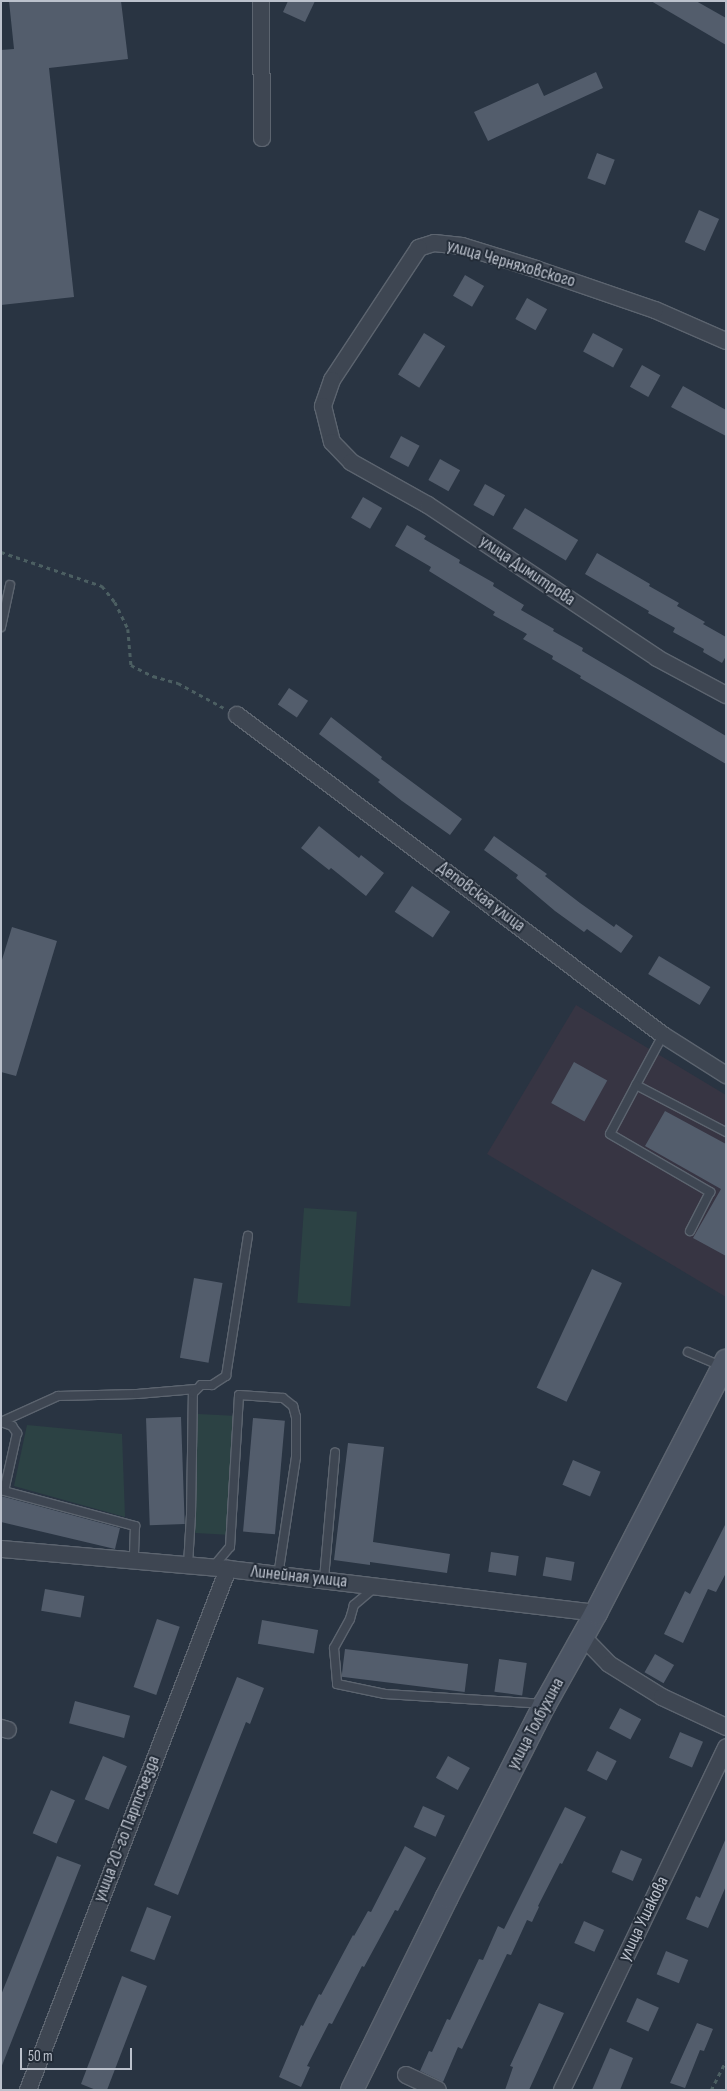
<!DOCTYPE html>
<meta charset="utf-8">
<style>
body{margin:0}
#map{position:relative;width:727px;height:2091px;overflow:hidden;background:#293442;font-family:"Sofia Sans Condensed",sans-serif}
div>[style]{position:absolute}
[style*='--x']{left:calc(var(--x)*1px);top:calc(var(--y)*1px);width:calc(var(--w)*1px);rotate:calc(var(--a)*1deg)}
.medical>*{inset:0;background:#373543}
.green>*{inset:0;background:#2c4244;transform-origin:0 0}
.building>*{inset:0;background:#535d6c;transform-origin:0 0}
.path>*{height:2.5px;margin-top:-1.25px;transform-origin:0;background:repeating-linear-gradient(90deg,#4c5f62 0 4px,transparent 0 8px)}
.roads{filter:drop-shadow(1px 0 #5c646f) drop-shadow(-1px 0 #5c646f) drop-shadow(0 1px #5c646f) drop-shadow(0 -1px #5c646f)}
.lane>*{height:8px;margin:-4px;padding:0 4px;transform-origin:4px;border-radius:4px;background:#3e4652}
.street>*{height:16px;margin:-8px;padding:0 8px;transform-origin:8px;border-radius:8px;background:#3e4652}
.secondary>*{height:22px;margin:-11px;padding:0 11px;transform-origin:11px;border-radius:11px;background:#4c5564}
span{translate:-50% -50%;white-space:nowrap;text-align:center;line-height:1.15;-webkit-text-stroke:4px #222b37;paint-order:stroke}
.street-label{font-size:18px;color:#bbc1cc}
.frame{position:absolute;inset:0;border:2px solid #bbc1cc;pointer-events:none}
.scale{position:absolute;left:20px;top:2048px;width:112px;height:22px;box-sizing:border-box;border:2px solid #bbc1cc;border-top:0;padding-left:6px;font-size:15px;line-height:18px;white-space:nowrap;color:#bbc1cc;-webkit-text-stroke:4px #222b37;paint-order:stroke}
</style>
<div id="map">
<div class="medical">
<div style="clip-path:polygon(576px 1005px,726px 1095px,726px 1297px,487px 1154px)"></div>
</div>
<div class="green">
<div style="left:304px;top:1208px;width:53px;height:95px;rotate:4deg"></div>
<div style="left:198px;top:1414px;width:35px;height:119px;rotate:3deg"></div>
<div style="clip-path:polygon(27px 1425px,122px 1434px,125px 1517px,14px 1486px)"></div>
</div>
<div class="building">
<div style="clip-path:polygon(9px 1px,121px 1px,128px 59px,49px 68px,74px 297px,1px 305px,1px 50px,14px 49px)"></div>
<div style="clip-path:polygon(288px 1px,315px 1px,305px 22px,283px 12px)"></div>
<div style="clip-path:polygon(651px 1px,696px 1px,726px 18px,726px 45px)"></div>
<div style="clip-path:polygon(596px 72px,603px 88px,488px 141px,474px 112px,538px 83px,544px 96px)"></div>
<div style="left:597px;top:153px;width:19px;height:27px;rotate:21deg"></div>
<div style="left:699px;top:210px;width:22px;height:35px;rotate:24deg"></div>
<div style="left:465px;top:275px;width:22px;height:24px;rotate:30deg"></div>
<div style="left:527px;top:298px;width:23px;height:24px;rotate:29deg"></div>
<div style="left:424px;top:333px;width:25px;height:49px;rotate:32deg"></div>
<div style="left:593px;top:333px;width:34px;height:21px;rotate:28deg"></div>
<div style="left:642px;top:365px;width:21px;height:25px;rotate:29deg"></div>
<div style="clip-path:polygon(683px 386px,726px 410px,726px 436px,671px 407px)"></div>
<div style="left:401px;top:436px;width:21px;height:24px;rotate:28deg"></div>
<div style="left:440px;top:459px;width:23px;height:24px;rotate:29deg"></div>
<div style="left:485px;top:484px;width:23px;height:24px;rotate:29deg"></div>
<div style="left:363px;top:497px;width:22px;height:24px;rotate:30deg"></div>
<div style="left:525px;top:508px;width:62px;height:24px;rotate:31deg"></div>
<div style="clip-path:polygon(407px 525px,426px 536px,424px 539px,460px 560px,459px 563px,494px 583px,493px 586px,524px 605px,521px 610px,554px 629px,553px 631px,583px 648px,582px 651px,726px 736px,726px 764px,580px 678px,581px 676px,552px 659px,553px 656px,523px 639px,527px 634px,493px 615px,495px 612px,429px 571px,431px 567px,395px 546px)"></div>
<div style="clip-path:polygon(597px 553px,650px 584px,649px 586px,679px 603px,677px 606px,705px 622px,703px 624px,726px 637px,726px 656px,722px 663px,703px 652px,704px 649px,673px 632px,675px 628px,648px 613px,649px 611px,585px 574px)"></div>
<div style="left:289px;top:688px;width:23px;height:20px;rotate:34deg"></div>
<div style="clip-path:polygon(331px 717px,382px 757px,381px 759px,462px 819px,450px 835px,402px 801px,378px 782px,380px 780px,319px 734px)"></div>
<div style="clip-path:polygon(319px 826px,359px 858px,361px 855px,384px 873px,366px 896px,331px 868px,329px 870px,301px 848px)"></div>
<div style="clip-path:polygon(494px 836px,547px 874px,545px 876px,580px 903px,614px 927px,616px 924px,633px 936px,621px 953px,587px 929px,584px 932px,555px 911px,516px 878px,518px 875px,484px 850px)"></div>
<div style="left:412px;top:886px;width:46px;height:31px;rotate:34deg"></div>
<div style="clip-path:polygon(12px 927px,57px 941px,16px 1076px,1px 1072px,1px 963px)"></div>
<div style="left:659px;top:956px;width:60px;height:21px;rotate:31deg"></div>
<div style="left:574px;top:1062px;width:38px;height:47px;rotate:29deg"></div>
<div style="clip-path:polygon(665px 1111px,726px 1144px,726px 1256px,693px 1238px,721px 1189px,645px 1146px)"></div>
<div style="left:592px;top:1269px;width:33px;height:131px;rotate:25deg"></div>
<div style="left:194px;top:1278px;width:29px;height:81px;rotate:10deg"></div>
<div style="left:181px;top:1417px;width:107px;height:35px;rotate:88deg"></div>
<div style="left:253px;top:1418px;width:32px;height:114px;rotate:5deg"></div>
<div style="clip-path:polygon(348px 1443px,384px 1447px,373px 1542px,450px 1554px,447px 1573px,370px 1562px,370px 1565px,334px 1560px)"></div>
<div style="left:573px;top:1460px;width:30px;height:27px;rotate:23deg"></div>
<div style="clip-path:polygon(1px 1496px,120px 1528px,115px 1549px,1px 1522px)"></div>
<div style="clip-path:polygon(726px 1523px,726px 1573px,716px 1592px,708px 1589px,683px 1643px,664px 1634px,685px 1591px,690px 1594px)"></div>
<div style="left:491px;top:1552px;width:28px;height:20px;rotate:8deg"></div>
<div style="left:546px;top:1557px;width:29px;height:19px;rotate:10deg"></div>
<div style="left:45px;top:1589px;width:40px;height:22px;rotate:10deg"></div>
<div style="left:157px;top:1619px;width:24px;height:72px;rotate:19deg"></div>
<div style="left:262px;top:1620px;width:57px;height:24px;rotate:10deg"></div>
<div style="left:345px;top:1649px;width:124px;height:28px;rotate:7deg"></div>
<div style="left:655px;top:1654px;width:22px;height:21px;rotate:30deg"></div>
<div style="left:499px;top:1659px;width:28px;height:33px;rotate:8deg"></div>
<div style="clip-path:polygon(237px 1677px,264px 1688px,250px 1724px,246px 1722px,178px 1895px,154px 1885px)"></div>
<div style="left:75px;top:1701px;width:57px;height:23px;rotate:15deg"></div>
<div style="left:620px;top:1708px;width:24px;height:23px;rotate:28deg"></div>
<div style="left:680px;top:1732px;width:25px;height:28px;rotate:23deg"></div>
<div style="left:597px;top:1751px;width:22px;height:22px;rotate:27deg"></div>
<div style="left:103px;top:1756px;width:26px;height:47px;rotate:23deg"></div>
<div style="left:448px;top:1756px;width:25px;height:25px;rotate:29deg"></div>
<div style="left:51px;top:1790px;width:26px;height:47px;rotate:23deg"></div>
<div style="left:423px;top:1806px;width:24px;height:23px;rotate:24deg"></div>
<div style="clip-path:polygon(565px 1807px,586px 1817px,562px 1864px,560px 1863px,538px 1906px,539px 1907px,532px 1922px,527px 1920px,511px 1955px,507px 1954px,462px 2049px,458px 2047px,443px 2082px,420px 2071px,429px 2051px,432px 2052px,447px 2019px,450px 2020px,479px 1959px,483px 1960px,498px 1926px,504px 1929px)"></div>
<div style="clip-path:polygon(726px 1838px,726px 1886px,708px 1928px,686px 1919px,696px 1896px,700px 1898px)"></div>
<div style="clip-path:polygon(405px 1846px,426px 1858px,398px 1911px,395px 1910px,364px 1967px,362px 1966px,332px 2024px,329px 2023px,307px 2066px,310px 2067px,301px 2087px,279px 2077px,301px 2025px,303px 2026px,319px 1994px,321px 1995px,353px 1935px,354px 1936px,368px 1911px,371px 1912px)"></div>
<div style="left:621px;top:1850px;width:23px;height:24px;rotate:23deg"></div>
<div style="clip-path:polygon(57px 1856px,81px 1865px,1px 2068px,1px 1995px)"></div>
<div style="left:147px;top:1907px;width:26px;height:47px;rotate:21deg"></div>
<div style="left:584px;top:1921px;width:22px;height:24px;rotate:24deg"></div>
<div style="left:666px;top:1951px;width:24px;height:25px;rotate:22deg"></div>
<div style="clip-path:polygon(122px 1976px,147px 1986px,107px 2090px,96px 2090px,81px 2084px)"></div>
<div style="left:637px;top:1998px;width:24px;height:26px;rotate:24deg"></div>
<div style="clip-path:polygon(539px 2003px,564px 2013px,529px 2090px,505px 2090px,513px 2067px,510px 2066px)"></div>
<div style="clip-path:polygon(697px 2023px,713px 2029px,704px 2051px,700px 2050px,685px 2088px,670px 2083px)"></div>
<div style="clip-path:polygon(610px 2048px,633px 2058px,620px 2090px,592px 2090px)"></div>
</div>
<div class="path">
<div style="--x:1;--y:552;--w:107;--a:18.6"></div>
<div style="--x:102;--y:586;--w:21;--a:51"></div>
<div style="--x:115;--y:602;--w:30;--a:64"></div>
<div style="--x:128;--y:629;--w:36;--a:85"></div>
<div style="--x:131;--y:665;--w:25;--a:27"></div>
<div style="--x:153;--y:676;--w:26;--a:16"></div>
<div style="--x:178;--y:683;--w:52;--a:28.5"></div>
<div style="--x:711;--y:2090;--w:33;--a:-63"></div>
</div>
<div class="roads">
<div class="lane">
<div style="--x:1;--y:627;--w:43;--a:-77.9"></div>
<div style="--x:663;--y:1035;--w:57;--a:118.4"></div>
<div style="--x:636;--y:1085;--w:102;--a:27.6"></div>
<div style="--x:636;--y:1085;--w:55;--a:118"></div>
<div style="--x:610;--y:1134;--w:116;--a:30.1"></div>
<div style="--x:710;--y:1192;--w:44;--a:117.1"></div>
<div style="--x:688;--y:1352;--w:36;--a:23"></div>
<div style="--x:1;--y:1422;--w:12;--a:20"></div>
<div style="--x:12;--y:1426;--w:9;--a:54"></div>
<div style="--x:17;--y:1433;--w:59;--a:102.6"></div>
<div style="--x:4;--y:1491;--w:136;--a:15"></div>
<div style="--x:135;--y:1526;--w:35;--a:92"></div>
<div style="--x:1;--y:1422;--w:63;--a:-24.5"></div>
<div style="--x:58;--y:1396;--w:79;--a:-1.5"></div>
<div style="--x:137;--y:1394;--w:59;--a:-4.8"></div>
<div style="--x:188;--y:1565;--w:50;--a:-86.6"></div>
<div style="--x:191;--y:1515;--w:122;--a:-89.1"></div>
<div style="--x:193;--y:1393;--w:11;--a:-45"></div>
<div style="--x:201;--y:1385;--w:11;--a:0"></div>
<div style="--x:212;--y:1385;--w:17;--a:-33"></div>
<div style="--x:226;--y:1376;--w:142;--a:-81.1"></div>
<div style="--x:213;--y:1567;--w:26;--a:-50"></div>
<div style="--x:230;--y:1547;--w:152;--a:-86.6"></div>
<div style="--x:239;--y:1395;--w:44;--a:3.9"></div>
<div style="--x:283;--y:1398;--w:13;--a:39"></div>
<div style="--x:293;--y:1406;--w:11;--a:75"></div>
<div style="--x:296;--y:1417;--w:40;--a:90"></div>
<div style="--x:296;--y:1457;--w:120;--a:98.6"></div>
<div style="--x:324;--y:1579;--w:127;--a:-85"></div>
<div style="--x:373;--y:1589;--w:25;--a:140"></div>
<div style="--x:354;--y:1605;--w:15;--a:106"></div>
<div style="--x:350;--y:1619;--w:33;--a:119"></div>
<div style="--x:334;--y:1648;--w:36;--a:85"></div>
<div style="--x:337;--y:1684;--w:49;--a:11.8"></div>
<div style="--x:385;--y:1694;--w:157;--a:3.6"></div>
</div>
<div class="street">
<div style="--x:261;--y:1;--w:137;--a:89.6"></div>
<div style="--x:726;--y:341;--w:77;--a:-156.4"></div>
<div style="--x:655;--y:310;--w:126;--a:-161"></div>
<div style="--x:536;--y:269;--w:77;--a:-162.7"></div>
<div style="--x:462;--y:246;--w:28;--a:-174"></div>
<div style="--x:434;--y:243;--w:16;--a:162"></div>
<div style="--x:419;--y:248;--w:158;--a:123.4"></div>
<div style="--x:332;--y:380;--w:28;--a:109"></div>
<div style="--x:323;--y:406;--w:37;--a:76"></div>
<div style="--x:332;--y:442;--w:28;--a:46"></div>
<div style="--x:351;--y:462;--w:88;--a:29.2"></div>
<div style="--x:428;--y:505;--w:275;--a:33.7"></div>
<div style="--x:657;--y:658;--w:78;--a:28.2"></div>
<div style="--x:237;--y:715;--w:533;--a:36.91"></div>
<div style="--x:663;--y:1035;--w:75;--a:32.4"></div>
<div style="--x:1;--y:1549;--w:228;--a:5"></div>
<div style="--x:228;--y:1569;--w:371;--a:6.8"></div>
<div style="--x:583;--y:1637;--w:37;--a:46"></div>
<div style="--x:609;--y:1664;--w:62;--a:31.9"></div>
<div style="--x:662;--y:1697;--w:71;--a:25.1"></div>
<div style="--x:1;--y:1728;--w:7;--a:16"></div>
<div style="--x:406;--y:2075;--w:35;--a:25"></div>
<div style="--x:28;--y:2090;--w:558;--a:-69"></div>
<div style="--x:562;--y:2090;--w:380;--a:-64.4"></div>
</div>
<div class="secondary">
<div style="--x:352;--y:2090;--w:215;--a:-63.8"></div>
<div style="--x:447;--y:1897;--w:216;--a:-63.1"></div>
<div style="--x:545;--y:1704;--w:104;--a:-60.7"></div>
<div style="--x:596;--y:1613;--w:284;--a:-62.7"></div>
</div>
</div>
<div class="street-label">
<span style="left:511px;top:264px;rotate:16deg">улица Черняховского</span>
<span style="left:527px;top:571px;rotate:34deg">улица Димитрова</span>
<span style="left:481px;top:897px;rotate:37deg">Деповская улица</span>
<span style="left:299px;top:1577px;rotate:6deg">Линейная улица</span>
<span style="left:536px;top:1724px;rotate:-62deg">улица Толбухина</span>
<span style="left:127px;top:1829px;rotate:-69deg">улица 20-го Партсъезда</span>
<span style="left:644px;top:1919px;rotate:-64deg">улица Ушакова</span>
</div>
<div class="frame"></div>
<div class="scale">50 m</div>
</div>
